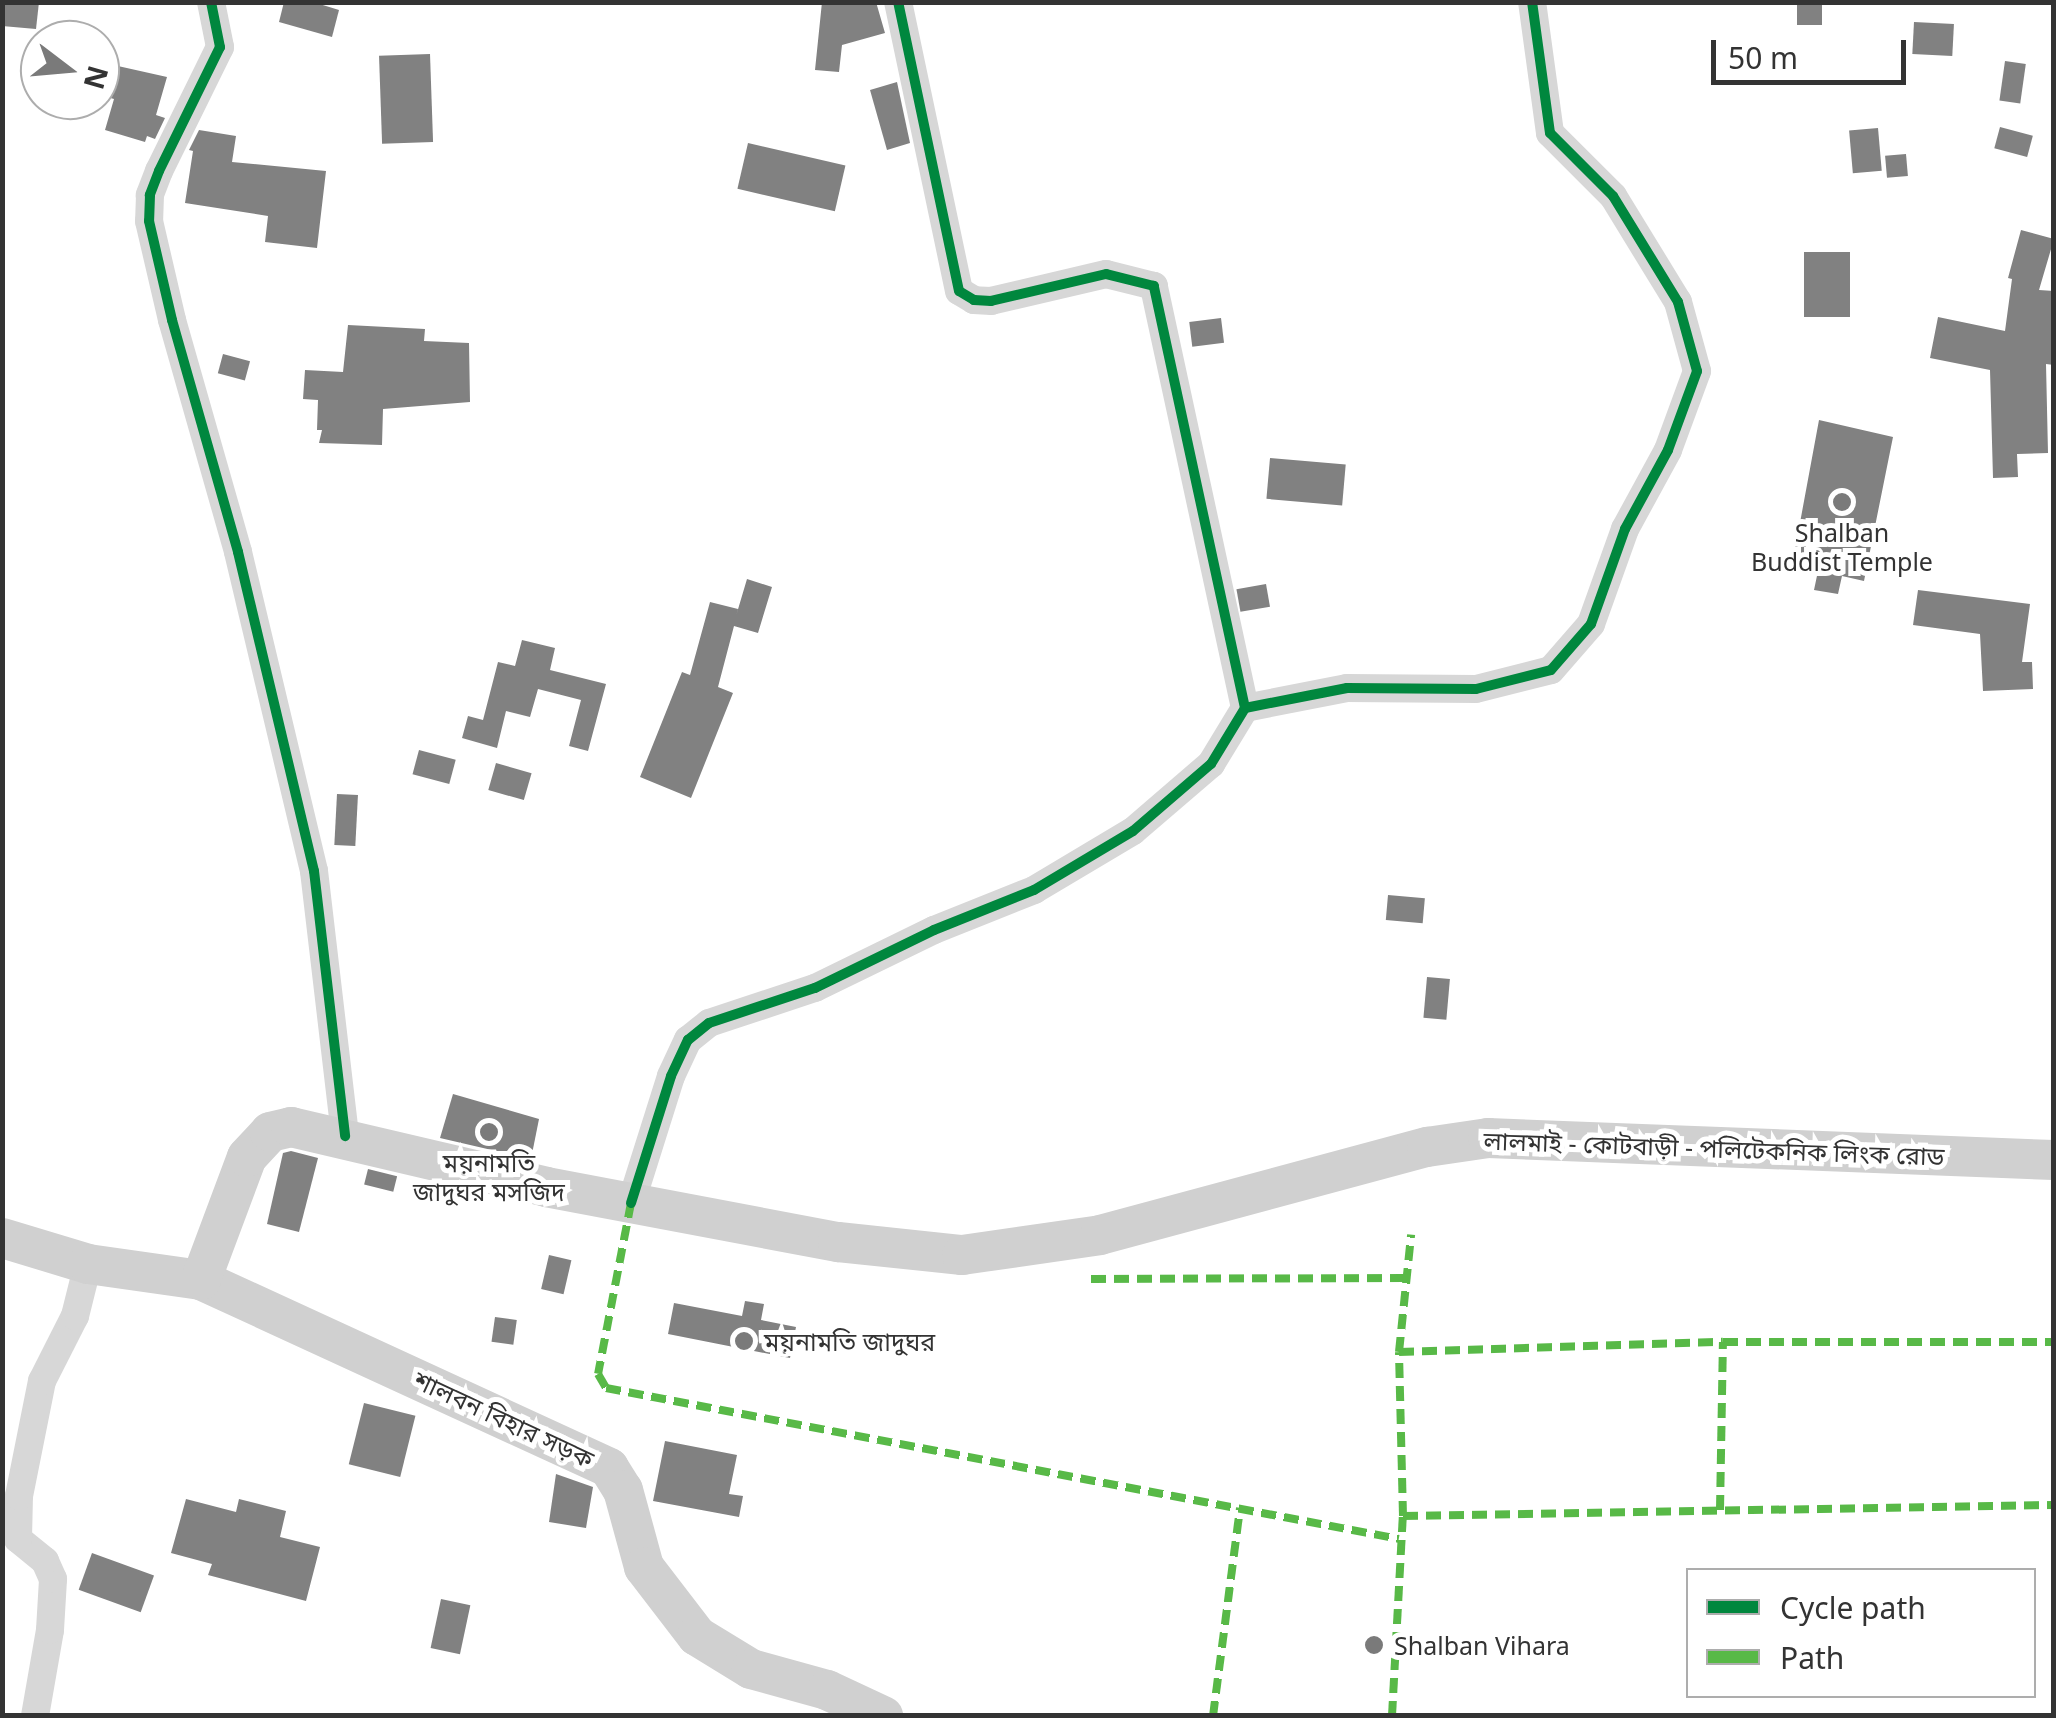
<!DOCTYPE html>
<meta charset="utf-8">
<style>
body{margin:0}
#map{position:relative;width:2056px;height:1718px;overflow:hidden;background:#fff;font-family:"Noto Sans","Noto Sans Bengali",sans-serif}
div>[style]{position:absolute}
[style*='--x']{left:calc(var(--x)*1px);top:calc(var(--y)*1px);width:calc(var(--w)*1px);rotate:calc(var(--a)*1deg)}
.building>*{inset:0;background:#818181;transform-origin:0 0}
.street>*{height:28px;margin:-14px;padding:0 14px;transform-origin:14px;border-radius:14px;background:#d7d7d7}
.secondary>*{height:40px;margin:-20px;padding:0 20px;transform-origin:20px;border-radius:20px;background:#d0d0d0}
.quiet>*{height:8px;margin-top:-4px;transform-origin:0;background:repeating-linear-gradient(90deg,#58b947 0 15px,transparent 0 23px)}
.cycleway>*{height:10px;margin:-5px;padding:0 5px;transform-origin:5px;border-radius:5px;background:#00873e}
.dots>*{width:28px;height:28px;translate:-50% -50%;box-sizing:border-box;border:5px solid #fff;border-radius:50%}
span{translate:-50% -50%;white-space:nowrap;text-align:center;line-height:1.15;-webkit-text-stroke:10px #fff;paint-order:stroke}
.poi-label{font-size:25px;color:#333}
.left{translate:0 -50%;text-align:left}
.street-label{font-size:25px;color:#333}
.frame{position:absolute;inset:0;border:5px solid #333;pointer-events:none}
.legend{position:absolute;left:1686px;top:1568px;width:350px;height:130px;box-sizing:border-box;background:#fff;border:2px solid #adadad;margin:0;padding:12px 18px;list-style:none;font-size:30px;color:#333}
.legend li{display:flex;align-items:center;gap:20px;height:50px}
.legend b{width:50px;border:2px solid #adadad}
.north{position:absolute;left:20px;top:20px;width:100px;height:100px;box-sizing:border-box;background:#fff;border:2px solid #adadad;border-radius:50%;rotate:106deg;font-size:28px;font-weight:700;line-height:40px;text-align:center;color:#333}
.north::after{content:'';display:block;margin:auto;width:35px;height:45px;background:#7a7a7a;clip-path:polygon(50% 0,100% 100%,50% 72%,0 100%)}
.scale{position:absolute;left:1711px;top:40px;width:195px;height:45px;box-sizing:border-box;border:5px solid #333;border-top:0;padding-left:12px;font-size:30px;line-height:35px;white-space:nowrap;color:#333;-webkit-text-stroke:8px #fff;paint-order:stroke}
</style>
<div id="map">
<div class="building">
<div style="clip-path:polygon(2px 2px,39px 2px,36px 29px,2px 26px)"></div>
<div style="clip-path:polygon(284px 2px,313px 2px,339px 10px,332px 37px,279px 22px)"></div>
<div style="clip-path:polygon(822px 2px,876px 2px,885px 33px,842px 45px,839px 72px,815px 70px)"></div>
<div style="left:1797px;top:2px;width:25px;height:23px"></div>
<div style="left:1914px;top:22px;width:40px;height:32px;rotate:3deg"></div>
<div style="left:430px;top:54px;width:88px;height:51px;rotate:88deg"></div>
<div style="left:2005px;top:61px;width:21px;height:40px;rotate:8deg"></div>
<div style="clip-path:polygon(100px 62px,167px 77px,156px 115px,165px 118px,155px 139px,147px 136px,145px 142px,105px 130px,114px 99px,100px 95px)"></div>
<div style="clip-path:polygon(897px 82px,910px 143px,887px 150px,870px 90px)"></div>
<div style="left:2000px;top:127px;width:34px;height:22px;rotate:15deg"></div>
<div style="left:1878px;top:128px;width:43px;height:29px;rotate:85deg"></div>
<div style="clip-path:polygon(199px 130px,236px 136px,232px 162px,326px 171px,317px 248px,265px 242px,268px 216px,185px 203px,193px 151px,189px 150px)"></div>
<div style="left:748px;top:143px;width:100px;height:47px;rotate:13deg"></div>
<div style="left:1906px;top:154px;width:22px;height:21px;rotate:85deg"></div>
<div style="clip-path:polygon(2021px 230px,2054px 239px,2039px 290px,2054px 291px,2054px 365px,2046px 364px,2048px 453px,2017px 454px,2018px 477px,1993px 478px,1990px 370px,1930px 358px,1938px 317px,2005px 331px,2012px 279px,2008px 278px)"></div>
<div style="left:1804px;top:252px;width:46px;height:65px"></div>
<div style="left:1221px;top:318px;width:25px;height:32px;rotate:83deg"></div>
<div style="clip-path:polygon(348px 325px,425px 329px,424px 341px,469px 343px,470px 402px,383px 409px,382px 445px,319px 443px,322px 430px,317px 430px,318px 400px,303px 399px,305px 370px,343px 372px)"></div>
<div style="left:223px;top:354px;width:28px;height:20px;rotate:15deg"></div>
<div style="clip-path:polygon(1819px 420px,1893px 437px,1864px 581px,1842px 576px,1838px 594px,1814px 590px,1818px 571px,1792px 566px)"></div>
<div style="left:1270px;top:458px;width:76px;height:41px;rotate:5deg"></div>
<div style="clip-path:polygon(747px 579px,772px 587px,758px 633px,734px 626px,718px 687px,733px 693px,691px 798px,640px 777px,682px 672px,690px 675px,710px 602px,738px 609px,736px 616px)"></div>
<div style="left:1266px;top:584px;width:23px;height:30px;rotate:80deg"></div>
<div style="clip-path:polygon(1918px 590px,2030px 604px,2022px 662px,2032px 662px,2033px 689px,1983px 691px,1980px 634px,1913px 625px)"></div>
<div style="clip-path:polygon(522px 640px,555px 648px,550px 670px,606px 684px,588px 751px,569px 746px,581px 700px,538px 689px,530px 717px,506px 711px,497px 748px,462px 738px,468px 716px,483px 720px,498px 662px,515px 666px)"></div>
<div style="left:419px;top:750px;width:38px;height:25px;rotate:15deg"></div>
<div style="left:496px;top:763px;width:37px;height:28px;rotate:16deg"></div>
<div style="left:337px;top:794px;width:21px;height:51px;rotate:3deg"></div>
<div style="left:1388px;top:895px;width:37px;height:25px;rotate:5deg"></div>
<div style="left:1427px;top:977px;width:23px;height:41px;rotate:5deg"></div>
<div style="clip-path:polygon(453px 1094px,539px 1119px,531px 1159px,440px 1138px)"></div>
<div style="clip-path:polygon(291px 1151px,318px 1158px,299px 1232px,267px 1224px,283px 1153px)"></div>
<div style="left:368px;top:1169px;width:30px;height:16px;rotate:14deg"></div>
<div style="left:549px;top:1255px;width:23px;height:35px;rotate:13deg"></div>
<div style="clip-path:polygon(745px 1301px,764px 1304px,761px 1320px,796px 1327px,790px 1358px,668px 1334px,674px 1303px,742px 1316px)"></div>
<div style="left:495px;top:1317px;width:22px;height:25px;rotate:8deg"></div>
<div style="left:364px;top:1403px;width:53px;height:63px;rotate:14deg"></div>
<div style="clip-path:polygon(665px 1441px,737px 1455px,729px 1494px,743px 1496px,739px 1517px,653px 1501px)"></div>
<div style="clip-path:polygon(556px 1474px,593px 1487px,586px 1528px,549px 1522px)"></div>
<div style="clip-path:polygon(186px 1499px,236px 1512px,239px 1499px,286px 1511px,280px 1537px,320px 1547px,306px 1601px,208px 1575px,212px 1564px,171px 1553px)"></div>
<div style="left:92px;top:1553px;width:66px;height:39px;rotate:20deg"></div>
<div style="left:441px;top:1599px;width:30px;height:50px;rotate:12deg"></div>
</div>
<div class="street">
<div style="--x:211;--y:2;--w:46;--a:78.7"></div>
<div style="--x:220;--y:47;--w:138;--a:116.2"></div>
<div style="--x:159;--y:171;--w:26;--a:111"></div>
<div style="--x:150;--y:195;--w:26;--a:92"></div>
<div style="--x:149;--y:221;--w:102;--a:76.9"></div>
<div style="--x:172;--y:320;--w:241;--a:74.1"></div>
<div style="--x:238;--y:552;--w:328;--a:76.6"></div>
<div style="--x:314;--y:871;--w:267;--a:83.3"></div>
<div style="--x:1245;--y:708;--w:104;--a:-11.1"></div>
<div style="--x:1347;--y:688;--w:129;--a:0.4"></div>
<div style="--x:1476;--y:689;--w:77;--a:-14.2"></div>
<div style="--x:1551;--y:670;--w:61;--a:-49"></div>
<div style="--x:1591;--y:624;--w:101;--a:-70.3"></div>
<div style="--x:1625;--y:529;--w:90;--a:-61.4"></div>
<div style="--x:1668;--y:450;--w:84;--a:-69.8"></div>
<div style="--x:1697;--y:371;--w:72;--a:-105.4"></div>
<div style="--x:1678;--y:302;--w:124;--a:-121.5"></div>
<div style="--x:1613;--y:196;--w:89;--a:-135"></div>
<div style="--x:1550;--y:133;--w:132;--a:-97.8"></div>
<div style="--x:631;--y:1203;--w:133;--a:-72.5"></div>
<div style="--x:671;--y:1076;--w:40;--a:-65"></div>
<div style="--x:688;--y:1040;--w:27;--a:-39"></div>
<div style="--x:709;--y:1023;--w:112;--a:-18.3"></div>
<div style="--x:815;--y:988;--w:132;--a:-26"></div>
<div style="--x:934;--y:930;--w:108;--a:-21.8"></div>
<div style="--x:1034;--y:890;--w:115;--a:-30.8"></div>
<div style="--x:1133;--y:831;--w:103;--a:-40.7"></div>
<div style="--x:1211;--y:764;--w:66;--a:-58.7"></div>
<div style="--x:1245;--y:708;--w:432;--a:-102.2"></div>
<div style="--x:1154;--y:286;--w:49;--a:-166"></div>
<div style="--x:1106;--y:274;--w:118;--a:166.8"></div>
<div style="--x:991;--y:301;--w:17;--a:-177"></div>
<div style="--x:974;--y:300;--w:17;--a:-149"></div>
<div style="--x:959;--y:291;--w:295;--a:-101.9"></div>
<div style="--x:35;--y:1716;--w:87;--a:-80.1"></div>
<div style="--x:50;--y:1630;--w:51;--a:-86.6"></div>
<div style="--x:53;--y:1579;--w:20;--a:-114"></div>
<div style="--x:45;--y:1561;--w:35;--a:-141"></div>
<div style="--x:18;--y:1539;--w:43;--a:-88.7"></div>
<div style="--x:19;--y:1496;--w:117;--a:-78.7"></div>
<div style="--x:42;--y:1381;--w:73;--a:-63.1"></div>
<div style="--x:75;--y:1316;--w:54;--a:-76"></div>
</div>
<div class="secondary">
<div style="--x:2;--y:1238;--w:90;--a:16.8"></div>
<div style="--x:88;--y:1264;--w:114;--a:8.1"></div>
<div style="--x:201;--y:1280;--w:449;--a:24.7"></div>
<div style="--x:609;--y:1468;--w:26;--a:58"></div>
<div style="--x:623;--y:1490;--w:80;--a:74.7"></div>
<div style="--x:644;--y:1567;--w:87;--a:52.5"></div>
<div style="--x:697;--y:1636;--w:63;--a:31.4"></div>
<div style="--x:751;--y:1669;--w:79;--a:15.4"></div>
<div style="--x:827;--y:1690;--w:62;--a:24.9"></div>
<div style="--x:201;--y:1280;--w:131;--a:-69.5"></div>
<div style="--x:247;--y:1157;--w:34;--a:-47"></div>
<div style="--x:270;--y:1132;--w:22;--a:-13"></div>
<div style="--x:291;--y:1127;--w:262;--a:13.2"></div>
<div style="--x:546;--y:1187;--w:297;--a:10.7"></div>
<div style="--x:838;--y:1242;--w:125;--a:6"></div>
<div style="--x:962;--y:1255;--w:139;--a:-8.2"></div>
<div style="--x:1100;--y:1235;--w:339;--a:-15.1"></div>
<div style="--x:1427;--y:1147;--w:62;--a:-8.4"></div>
<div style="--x:1488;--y:1138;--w:566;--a:2.23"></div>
</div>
<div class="quiet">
<div style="--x:631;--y:1203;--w:174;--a:100.9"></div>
<div style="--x:598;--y:1374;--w:16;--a:60"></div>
<div style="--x:606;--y:1388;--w:807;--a:10.78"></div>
<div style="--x:1091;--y:1279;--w:315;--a:-0.2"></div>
<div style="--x:1399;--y:1352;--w:324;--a:-1.8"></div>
<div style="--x:1723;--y:1342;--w:331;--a:0"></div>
<div style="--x:1720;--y:1510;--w:168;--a:-89"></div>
<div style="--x:1403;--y:1516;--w:651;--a:-0.97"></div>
<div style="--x:1213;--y:1716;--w:210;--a:-82.6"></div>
<div style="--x:1392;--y:1716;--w:200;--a:-86.9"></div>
<div style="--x:1403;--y:1516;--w:164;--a:-91.4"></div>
<div style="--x:1399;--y:1352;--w:118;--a:-84.1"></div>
</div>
<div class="cycleway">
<div style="--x:211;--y:2;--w:46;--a:78.7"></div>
<div style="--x:220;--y:47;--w:138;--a:116.2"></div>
<div style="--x:159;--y:171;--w:26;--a:111"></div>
<div style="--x:150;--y:195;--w:26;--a:92"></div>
<div style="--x:149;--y:221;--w:102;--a:76.9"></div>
<div style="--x:172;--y:320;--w:241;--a:74.1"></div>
<div style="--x:238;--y:552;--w:328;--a:76.6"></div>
<div style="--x:314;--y:871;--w:267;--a:83.3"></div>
<div style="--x:1245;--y:708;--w:104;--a:-11.1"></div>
<div style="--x:1347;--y:688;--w:129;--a:0.4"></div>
<div style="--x:1476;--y:689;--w:77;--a:-14.2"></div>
<div style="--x:1551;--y:670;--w:61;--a:-49"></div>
<div style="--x:1591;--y:624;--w:101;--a:-70.3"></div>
<div style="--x:1625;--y:529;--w:90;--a:-61.4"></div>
<div style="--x:1668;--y:450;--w:84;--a:-69.8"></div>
<div style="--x:1697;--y:371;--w:72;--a:-105.4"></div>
<div style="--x:1678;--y:302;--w:124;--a:-121.5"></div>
<div style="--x:1613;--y:196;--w:89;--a:-135"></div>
<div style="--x:1550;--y:133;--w:132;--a:-97.8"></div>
<div style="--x:631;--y:1203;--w:133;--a:-72.5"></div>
<div style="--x:671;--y:1076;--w:40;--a:-65"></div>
<div style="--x:688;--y:1040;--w:27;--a:-39"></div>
<div style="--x:709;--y:1023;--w:112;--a:-18.3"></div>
<div style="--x:815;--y:988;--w:132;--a:-26"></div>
<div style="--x:934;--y:930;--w:108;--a:-21.8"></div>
<div style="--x:1034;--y:890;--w:115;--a:-30.8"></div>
<div style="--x:1133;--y:831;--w:103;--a:-40.7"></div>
<div style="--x:1211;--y:764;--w:66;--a:-58.7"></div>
<div style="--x:1245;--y:708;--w:432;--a:-102.2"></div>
<div style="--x:1154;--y:286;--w:49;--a:-166"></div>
<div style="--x:1106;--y:274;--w:118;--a:166.8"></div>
<div style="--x:991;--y:301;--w:17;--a:-177"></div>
<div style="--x:974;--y:300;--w:17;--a:-149"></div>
<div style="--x:959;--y:291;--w:295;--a:-101.9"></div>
</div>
<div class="dots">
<div style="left:1842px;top:502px;background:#7a7a7a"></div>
<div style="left:489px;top:1132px;background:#7a7a7a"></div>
<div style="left:744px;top:1341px;background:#7a7a7a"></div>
<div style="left:1374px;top:1645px;background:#7a7a7a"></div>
</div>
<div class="poi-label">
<span style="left:1842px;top:547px">Shalban<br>Buddist Temple</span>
<span style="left:489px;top:1177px">ময়নামতি<br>জাদুঘর মসজিদ</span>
<span class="left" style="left:764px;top:1341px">ময়নামতি জাদুঘর</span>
<span class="left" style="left:1394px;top:1645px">Shalban Vihara</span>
</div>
<div class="street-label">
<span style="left:1714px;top:1148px;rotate:2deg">লালমাই - কোটবাড়ী - পলিটেকনিক লিংক রোড</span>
<span style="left:504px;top:1419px;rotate:25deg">শালবন বিহার সড়ক</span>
</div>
<div class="frame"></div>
<ul class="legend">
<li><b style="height:12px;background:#00873e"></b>Cycle path</li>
<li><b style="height:12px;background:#58b947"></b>Path</li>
</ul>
<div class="north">N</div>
<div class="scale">50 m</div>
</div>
